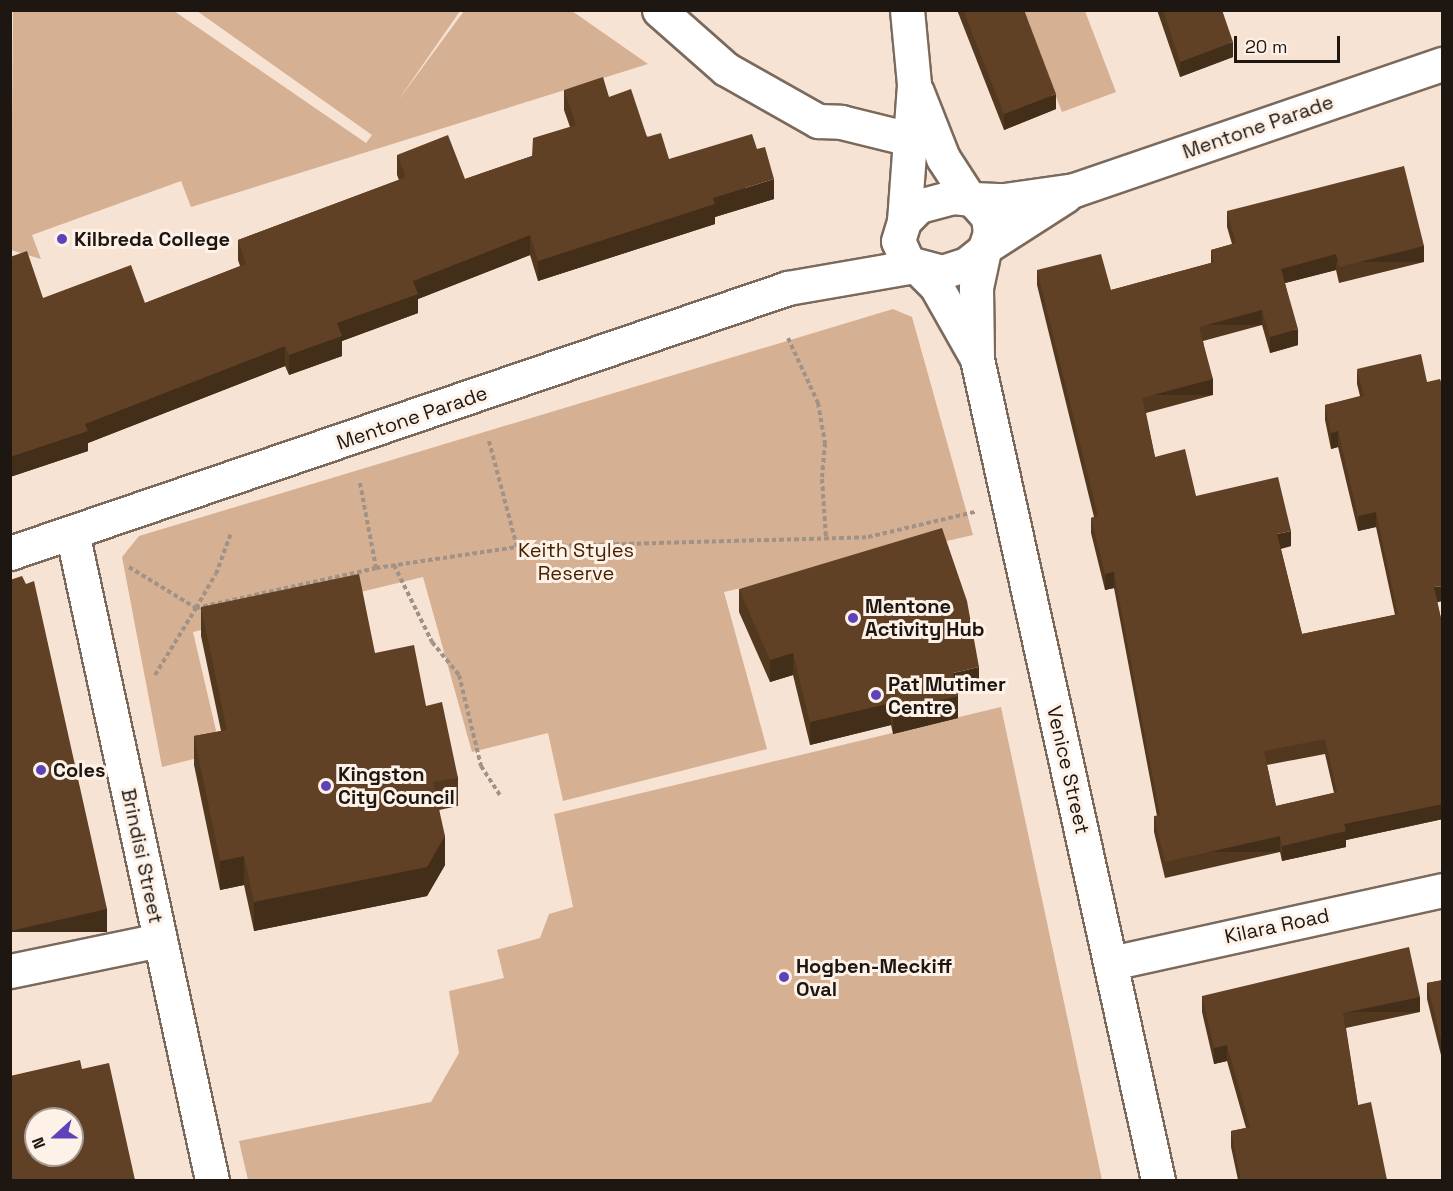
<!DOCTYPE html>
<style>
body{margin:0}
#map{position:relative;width:1453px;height:1191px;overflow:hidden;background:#f7e3d4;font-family:"Space Grotesk",sans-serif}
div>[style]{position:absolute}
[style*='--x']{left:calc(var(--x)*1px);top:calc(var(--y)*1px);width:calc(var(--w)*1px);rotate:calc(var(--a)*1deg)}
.green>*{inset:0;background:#d6b092}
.path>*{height:4px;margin-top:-2px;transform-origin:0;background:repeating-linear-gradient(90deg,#a19287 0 4.5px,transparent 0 7.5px)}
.roads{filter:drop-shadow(2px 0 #7b6a5c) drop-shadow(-2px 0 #7b6a5c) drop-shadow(0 2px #7b6a5c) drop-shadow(0 -2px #7b6a5c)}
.minor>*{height:33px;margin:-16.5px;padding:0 16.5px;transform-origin:16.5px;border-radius:16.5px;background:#fff}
.wall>*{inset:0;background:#533820}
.shaded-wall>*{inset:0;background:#432e1a;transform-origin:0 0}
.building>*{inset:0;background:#604125}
.dots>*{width:16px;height:16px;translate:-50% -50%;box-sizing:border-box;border:3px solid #fef2e8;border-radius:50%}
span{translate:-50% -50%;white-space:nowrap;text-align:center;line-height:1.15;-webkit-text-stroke:6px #fef2e8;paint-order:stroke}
.street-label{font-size:20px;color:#1d1611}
.poi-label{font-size:20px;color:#1d1611;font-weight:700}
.left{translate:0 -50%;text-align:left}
.park-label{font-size:20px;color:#452100}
.frame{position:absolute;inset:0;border:12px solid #1d1611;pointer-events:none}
.north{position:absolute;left:24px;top:1107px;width:60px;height:60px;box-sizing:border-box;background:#fef2e8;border:2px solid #a49a92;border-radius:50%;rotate:249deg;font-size:16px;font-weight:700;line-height:24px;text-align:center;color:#1d1611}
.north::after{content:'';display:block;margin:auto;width:21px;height:27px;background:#5d42ba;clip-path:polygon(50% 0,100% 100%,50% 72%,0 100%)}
.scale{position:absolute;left:1234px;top:36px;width:106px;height:27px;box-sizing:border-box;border:3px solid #1d1611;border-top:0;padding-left:8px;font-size:18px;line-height:21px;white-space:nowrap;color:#1d1611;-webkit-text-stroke:4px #fef2e8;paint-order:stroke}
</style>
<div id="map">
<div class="green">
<div style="clip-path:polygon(13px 11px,174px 11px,366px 143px,372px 135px,197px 11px,460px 11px,397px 102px,464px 11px,572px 11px,648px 64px,191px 207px,181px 181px,32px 235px,41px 259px,11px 250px)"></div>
<div style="clip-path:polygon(1023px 11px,1085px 11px,1116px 92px,1062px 112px)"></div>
<div style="clip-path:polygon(893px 309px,912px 317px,973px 535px,724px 592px,767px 749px,563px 801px,548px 733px,472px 752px,423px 577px,193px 632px,221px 752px,162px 767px,122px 557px,139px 536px)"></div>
<div style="clip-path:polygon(1001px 707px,1102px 1180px,248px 1180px,239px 1141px,431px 1102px,459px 1053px,449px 991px,504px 978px,497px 950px,540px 938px,549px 914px,573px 907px,554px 814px)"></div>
</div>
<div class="path">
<div style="--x:788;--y:338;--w:72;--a:65.2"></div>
<div style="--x:818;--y:403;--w:41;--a:80.1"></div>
<div style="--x:825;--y:443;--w:36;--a:95"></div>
<div style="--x:822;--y:479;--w:59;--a:86.1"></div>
<div style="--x:489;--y:441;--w:110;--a:75.2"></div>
<div style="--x:360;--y:483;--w:86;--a:79.3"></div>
<div style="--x:394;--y:565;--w:86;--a:63.7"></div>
<div style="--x:432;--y:642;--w:43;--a:50.7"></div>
<div style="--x:459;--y:675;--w:94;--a:76.4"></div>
<div style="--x:481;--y:766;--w:37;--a:57"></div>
<div style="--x:129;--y:567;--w:79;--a:31.5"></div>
<div style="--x:196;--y:608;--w:39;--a:-60"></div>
<div style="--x:216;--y:574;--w:44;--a:-69.9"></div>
<div style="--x:155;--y:675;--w:79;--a:-58.5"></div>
<div style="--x:196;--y:608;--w:184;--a:-12.5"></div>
<div style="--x:376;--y:568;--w:143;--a:-8.5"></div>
<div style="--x:517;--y:547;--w:351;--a:-1.6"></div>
<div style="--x:868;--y:537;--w:110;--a:-13.2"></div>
</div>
<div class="roads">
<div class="minor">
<div style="--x:659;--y:10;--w:89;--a:41.4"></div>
<div style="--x:726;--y:69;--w:106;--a:29.5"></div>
<div style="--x:818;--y:121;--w:23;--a:2"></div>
<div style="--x:841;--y:122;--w:71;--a:13.8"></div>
<div style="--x:917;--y:92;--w:71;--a:68.5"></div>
<div style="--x:943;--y:158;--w:48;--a:57"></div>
<div style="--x:953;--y:197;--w:19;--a:6"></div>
<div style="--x:972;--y:199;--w:24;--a:48"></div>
<div style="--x:988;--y:217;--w:16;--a:83"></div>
<div style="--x:990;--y:233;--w:18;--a:109"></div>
<div style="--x:984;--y:250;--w:22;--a:141"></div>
<div style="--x:967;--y:264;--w:26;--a:162"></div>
<div style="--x:942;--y:272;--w:35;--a:-165"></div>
<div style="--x:908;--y:263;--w:24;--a:-114"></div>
<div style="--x:898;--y:241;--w:21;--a:-73"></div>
<div style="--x:904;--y:221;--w:21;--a:-45"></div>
<div style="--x:919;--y:206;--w:35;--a:-15"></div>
<div style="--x:972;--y:199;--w:32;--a:2"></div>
<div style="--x:1004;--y:200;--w:71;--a:-8.1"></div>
<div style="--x:1074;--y:190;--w:389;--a:-18.9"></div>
<div style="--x:904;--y:221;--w:137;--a:-85.8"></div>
<div style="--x:914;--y:84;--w:74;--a:-95.4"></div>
<div style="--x:987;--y:246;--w:93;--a:-32.7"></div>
<div style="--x:984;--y:250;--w:38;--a:102"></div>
<div style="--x:976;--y:287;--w:72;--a:89.2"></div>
<div style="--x:977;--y:359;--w:841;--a:77.57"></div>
<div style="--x:917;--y:267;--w:27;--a:45"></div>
<div style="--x:936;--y:286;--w:79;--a:60.5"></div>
<div style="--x:72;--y:532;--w:663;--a:77.81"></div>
<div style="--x:10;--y:553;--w:822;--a:-18.81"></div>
<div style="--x:788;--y:288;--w:128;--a:-9.9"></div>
<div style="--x:1111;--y:963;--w:339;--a:-12.4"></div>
<div style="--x:10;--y:971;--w:153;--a:-11.7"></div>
</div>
</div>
<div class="wall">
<div style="clip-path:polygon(957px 10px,1024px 10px,1056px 109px,1004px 130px)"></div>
<div style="clip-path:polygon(1157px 10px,1222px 10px,1233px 57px,1180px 77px)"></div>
<div style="clip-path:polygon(564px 90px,609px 97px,669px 159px,774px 199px,715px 217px,715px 224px,538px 281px,530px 255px,418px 299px,418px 313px,342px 341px,342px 356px,289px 375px,285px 366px,88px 443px,88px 451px,10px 477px,10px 257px,43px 298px,145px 303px,240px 266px,238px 260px,238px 240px,399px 180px,397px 175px,397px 155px,465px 179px,532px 156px,570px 127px,564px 110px)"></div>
<div style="clip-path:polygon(evenodd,1227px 211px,1424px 262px,1339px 283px,1336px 270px,1285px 283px,1298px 345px,1270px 353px,1262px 325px,1203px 341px,1213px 395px,1146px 413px,1155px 457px,1196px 496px,1291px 546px,1281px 549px,1302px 634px,1395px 615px,1376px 527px,1358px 531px,1338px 447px,1331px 449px,1325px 420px,1325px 405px,1360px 396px,1357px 384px,1357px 369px,1437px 602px,1443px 627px,1443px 819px,1346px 840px,1346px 847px,1282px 861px,1280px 852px,1165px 878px,1154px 832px,1154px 816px,1157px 816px,1114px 588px,1105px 590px,1091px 533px,1091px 518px,1094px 517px,1037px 285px,1037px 270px,1111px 290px,1211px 263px,1211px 250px,1232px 244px,1227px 227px,1227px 211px,1325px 754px,1334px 793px,1276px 806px,1267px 765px,1325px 754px)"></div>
<div style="clip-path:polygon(739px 589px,979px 689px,958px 694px,958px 718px,893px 734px,891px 725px,810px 745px,793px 675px,770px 682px,739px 612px)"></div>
<div style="clip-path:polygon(201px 607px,375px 653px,426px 706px,458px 778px,458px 806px,439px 810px,445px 865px,427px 896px,254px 931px,244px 885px,220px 890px,194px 765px,194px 736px,221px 731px,201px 636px)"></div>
<div style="clip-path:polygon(1443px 980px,1443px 1063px,1427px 999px,1427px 983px)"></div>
<div style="clip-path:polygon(1202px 996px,1420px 1012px,1346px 1028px,1358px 1105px,1387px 1180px,1238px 1180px,1231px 1147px,1231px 1131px,1246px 1128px,1227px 1061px,1214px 1064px,1202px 1012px)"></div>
</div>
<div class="shaded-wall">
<div style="clip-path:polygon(1233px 42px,1233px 57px,1180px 77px,1180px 62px)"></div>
<div style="clip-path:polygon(1056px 94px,1056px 109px,1004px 130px,1004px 114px)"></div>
<div style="clip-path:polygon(774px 179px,774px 199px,715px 217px,715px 224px,538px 281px,538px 261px,713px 198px)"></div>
<div style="clip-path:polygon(530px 235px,530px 255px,418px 299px,418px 313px,342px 341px,342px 356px,289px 375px,289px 355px,337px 323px,413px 281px)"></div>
<div style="left:1424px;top:246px;width:16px;height:88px;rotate:90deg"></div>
<div style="clip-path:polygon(1336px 254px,1336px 270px,1281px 284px,1281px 269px)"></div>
<div style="left:1262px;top:310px;width:15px;height:65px;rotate:90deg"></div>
<div style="clip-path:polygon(1298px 329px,1298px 345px,1270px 353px,1270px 337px)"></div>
<div style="clip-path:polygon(285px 346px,285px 366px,88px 443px,88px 451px,10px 477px,10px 457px,85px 424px)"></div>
<div style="left:1213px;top:379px;width:16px;height:73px;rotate:90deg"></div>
<div style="clip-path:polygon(1338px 431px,1338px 447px,1331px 449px,1331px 433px)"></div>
<div style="clip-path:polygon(1376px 512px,1376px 527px,1358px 531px,1358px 516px)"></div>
<div style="clip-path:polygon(1291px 531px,1291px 546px,1277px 549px,1277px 534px)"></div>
<div style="clip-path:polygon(1114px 572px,1114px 588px,1105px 590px,1105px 574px)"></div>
<div style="clip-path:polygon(1443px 586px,1443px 601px,1434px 603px,1434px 587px)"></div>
<div style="clip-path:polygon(793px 653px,793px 675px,770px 682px,770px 660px)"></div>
<div style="clip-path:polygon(979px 667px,979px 689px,953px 695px,953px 673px)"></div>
<div style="clip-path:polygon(958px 696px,958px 718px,893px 734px,893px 711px)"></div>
<div style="clip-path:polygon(891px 703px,891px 725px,810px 745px,810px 722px)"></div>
<div style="clip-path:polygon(1443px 804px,1443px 819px,1346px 840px,1346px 847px,1282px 861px,1282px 846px,1344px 824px)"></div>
<div style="clip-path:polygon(445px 836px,445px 865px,427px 896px,254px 931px,254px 902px)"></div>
<div style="left:1280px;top:836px;width:16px;height:118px;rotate:90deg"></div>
<div style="clip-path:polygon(244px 856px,244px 885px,220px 890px,220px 861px)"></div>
<div style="left:107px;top:909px;width:23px;height:99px;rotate:90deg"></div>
<div style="left:1420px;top:997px;width:15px;height:79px;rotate:90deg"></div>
<div style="clip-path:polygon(1227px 1045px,1227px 1061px,1214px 1064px,1214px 1048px)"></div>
</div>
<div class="building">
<div style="clip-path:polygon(963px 10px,1024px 10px,1056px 94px,1004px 114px)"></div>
<div style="clip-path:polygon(1163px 10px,1222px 10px,1233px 42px,1180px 62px)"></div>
<div style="clip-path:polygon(603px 77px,609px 97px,631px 89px,647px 137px,661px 133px,669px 159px,752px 134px,757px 149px,765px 147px,774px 179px,713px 198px,715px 204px,538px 261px,530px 235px,413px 281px,418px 294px,337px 323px,342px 336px,289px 355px,285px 346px,85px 424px,88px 431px,10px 457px,10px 257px,27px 251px,43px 298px,131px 265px,145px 303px,246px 264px,238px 240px,406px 177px,397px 155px,448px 135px,465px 179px,532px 156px,533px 138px,576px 125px,564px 90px)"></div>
<div style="clip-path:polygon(evenodd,1404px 166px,1424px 246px,1339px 267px,1336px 254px,1281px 269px,1298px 329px,1270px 337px,1262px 310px,1199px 327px,1213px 379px,1142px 398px,1155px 457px,1185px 449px,1196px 496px,1278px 477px,1291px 531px,1277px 534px,1302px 634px,1398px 614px,1376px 512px,1358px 516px,1338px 431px,1331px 433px,1325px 405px,1364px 396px,1357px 369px,1421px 354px,1427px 382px,1440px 379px,1443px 387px,1443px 586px,1434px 587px,1443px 627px,1443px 804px,1344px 824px,1346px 831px,1282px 846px,1280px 836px,1165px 862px,1154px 816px,1160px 815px,1114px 572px,1105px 574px,1091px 518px,1098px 516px,1037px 270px,1101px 254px,1111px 290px,1214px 262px,1211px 250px,1236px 243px,1227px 211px,1404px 166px,1325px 739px,1337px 792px,1276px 806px,1264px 751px,1325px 739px)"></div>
<div style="clip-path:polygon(942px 528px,967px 601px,979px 667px,953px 673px,958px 696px,893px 711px,891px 703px,810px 722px,793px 653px,770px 660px,739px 589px)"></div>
<div style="clip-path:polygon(359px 574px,375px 653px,414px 645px,426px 706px,442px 702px,458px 778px,433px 782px,445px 836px,427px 867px,254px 902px,244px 856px,220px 861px,194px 736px,227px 730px,201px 607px)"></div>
<div style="clip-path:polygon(22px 576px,26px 584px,34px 581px,107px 909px,10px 931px,10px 580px)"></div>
<div style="clip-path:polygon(1409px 947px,1420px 997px,1343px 1013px,1358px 1105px,1371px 1102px,1387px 1180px,1241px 1180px,1231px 1131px,1250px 1127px,1227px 1045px,1214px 1048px,1202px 996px)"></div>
<div style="clip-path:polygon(1443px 980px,1443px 1048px,1427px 983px)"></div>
<div style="clip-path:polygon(evenodd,80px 1060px,82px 1069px,109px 1063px,135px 1180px,10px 1180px,10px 1076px,80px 1060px,36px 1119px,72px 1119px,72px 1155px,36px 1155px,36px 1119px)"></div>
</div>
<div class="dots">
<div style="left:62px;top:239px;background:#5d42ba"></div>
<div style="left:853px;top:618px;background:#5d42ba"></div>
<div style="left:876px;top:695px;background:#5d42ba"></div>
<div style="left:41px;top:770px;background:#5d42ba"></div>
<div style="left:326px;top:786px;background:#5d42ba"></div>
<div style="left:784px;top:977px;background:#5d42ba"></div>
</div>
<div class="street-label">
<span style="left:1258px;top:127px;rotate:-19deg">Mentone Parade</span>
<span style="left:412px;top:418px;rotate:-19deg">Mentone Parade</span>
<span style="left:1068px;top:770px;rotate:77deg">Venice Street</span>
<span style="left:142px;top:856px;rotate:78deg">Brindisi Street</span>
<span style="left:1277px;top:926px;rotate:-12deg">Kilara Road</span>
</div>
<div class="poi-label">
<span class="left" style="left:74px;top:239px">Kilbreda College</span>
<span class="left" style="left:865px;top:618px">Mentone<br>Activity Hub</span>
<span class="left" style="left:888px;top:696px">Pat Mutimer<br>Centre</span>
<span class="left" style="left:53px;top:770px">Coles</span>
<span class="left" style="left:338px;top:786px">Kingston<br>City Council</span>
<span class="left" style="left:796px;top:978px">Hogben-Meckiff<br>Oval</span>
</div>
<div class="park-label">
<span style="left:576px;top:562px">Keith Styles<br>Reserve</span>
</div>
<div class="frame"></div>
<div class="north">N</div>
<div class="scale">20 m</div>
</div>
